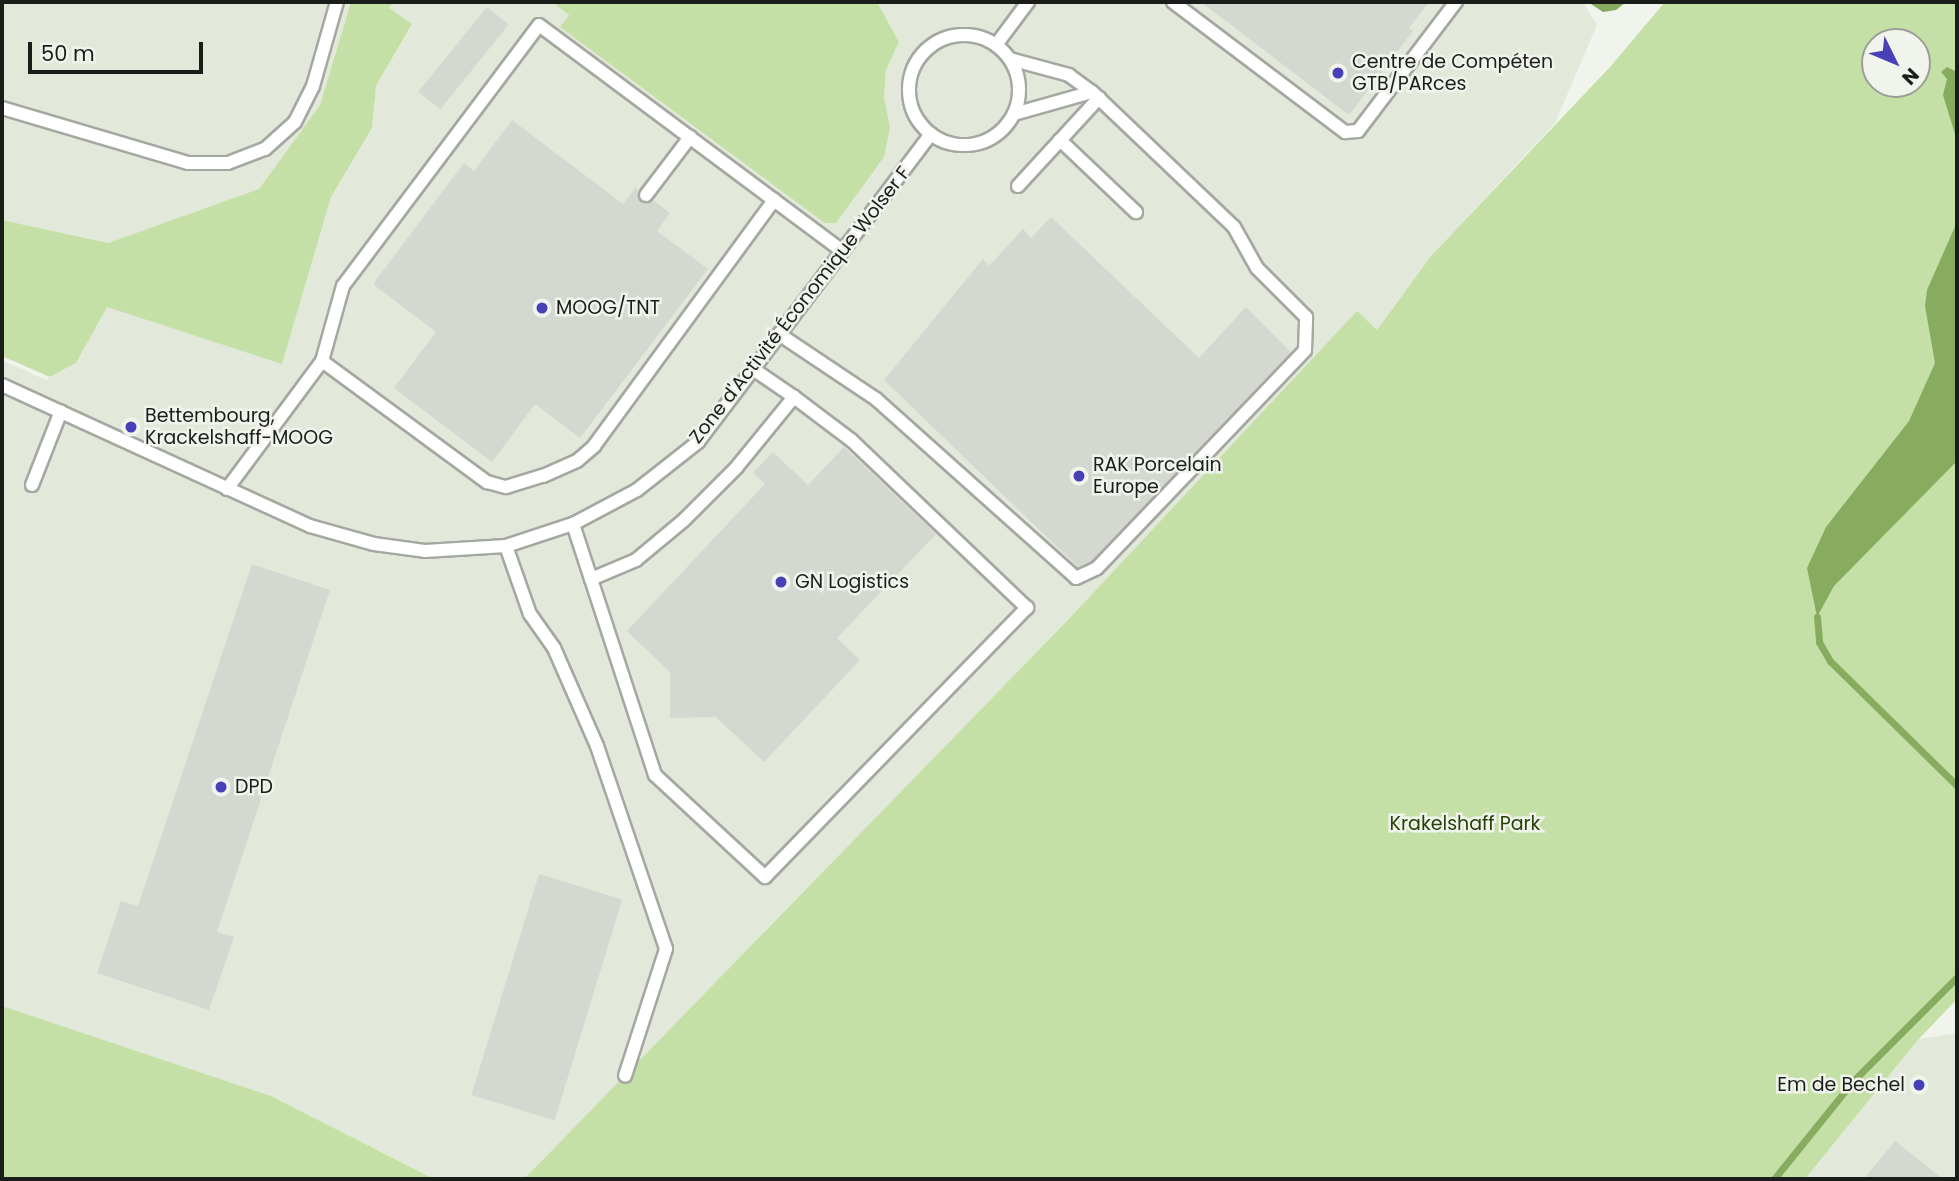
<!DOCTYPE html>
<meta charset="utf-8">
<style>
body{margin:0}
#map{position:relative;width:1959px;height:1181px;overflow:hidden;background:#f0f4ec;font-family:Poppins,sans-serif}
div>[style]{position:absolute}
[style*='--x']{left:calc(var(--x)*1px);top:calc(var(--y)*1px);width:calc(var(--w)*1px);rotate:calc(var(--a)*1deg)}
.built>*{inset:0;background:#e2e9db}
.green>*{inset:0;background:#c4e0a6}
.water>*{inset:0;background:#88ac5f}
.stream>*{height:7px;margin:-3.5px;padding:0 3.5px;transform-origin:3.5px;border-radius:3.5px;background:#88ac5f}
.building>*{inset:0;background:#d4d8d0;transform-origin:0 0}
.roads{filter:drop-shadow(2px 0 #a5a8a1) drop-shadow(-2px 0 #a5a8a1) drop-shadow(0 2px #a5a8a1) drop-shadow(0 -2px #a5a8a1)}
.service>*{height:12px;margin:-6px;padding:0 6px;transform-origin:6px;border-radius:6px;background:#fff}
.service>.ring{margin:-6px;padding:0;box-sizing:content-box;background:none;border:12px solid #fff;border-radius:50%}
.dots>*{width:19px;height:19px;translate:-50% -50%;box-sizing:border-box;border:4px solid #f0f4ec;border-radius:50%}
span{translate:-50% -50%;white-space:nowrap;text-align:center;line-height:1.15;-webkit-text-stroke:5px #f0f4ec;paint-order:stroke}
.poi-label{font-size:19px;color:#1b1d1a}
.left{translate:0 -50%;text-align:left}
.right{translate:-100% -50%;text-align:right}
.street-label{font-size:19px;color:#1b1d1a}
.park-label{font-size:19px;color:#283f05}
.frame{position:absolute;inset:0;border:4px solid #1b1d1a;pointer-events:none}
.north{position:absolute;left:1861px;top:28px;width:70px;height:70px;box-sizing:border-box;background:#f0f4ec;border:2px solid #9b9e98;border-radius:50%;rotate:133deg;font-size:19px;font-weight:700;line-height:28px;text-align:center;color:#1b1d1a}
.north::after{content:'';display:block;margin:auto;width:24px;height:32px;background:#4840b7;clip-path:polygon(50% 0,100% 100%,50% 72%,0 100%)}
.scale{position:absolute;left:28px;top:42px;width:175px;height:32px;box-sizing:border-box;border:4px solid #1b1d1a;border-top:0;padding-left:9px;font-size:21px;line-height:24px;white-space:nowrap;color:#1b1d1a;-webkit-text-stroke:5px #f0f4ec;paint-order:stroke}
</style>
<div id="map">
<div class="built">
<div style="clip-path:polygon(2px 2px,351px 2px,320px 105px,259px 189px,108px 243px,2px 220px)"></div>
<div style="clip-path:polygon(393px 2px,552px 2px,569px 15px,561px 27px,825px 223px,890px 127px,884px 97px,886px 70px,899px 42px,877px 2px,1583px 2px,1597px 25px,1555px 123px,1431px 256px,1377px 330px,1357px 312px,1065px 623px,524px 1179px,434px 1179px,271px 1096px,2px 1006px,2px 360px,46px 380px,76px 363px,107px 306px,282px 363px,331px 197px,372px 128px,376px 87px,412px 24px,388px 8px)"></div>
<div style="clip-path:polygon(1957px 1033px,1957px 1179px,1805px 1179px,1919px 1039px)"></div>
</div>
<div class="green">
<div style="clip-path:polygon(351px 2px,393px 2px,389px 8px,412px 24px,376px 86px,372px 128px,331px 197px,282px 364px,107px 307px,76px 363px,50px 377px,2px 356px,2px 220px,108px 243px,259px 189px,320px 105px)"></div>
<div style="clip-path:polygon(552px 2px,877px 2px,899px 42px,886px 70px,884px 97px,890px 127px,884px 157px,836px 223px,825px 223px,560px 27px,569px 15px)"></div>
<div style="clip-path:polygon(evenodd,1665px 2px,1957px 2px,1957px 999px,1917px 1041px,1805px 1179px,524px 1179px,1065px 623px,1357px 311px,1377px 330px,1431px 256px,1610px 67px,1665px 2px,1875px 42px,1917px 42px,1917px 84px,1875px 84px,1875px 42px)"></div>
<div style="clip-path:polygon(2px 1006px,271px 1096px,434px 1179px,2px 1179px)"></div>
</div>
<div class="water">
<div style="clip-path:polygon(1588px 2px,1626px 2px,1616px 10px,1603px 12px)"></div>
<div style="clip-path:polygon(1947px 67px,1957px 72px,1957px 141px,1943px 95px,1947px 79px,1941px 72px)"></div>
<div style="clip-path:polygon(1957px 222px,1957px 461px,1834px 586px,1817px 617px,1807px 568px,1826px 527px,1909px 421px,1935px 363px,1925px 306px,1927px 290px)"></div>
</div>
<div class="stream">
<div style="--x:1817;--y:617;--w:25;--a:85"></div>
<div style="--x:1819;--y:642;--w:22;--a:60"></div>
<div style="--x:1830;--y:661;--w:178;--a:44.5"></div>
<div style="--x:1774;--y:1179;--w:127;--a:-51.1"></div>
<div style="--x:1854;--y:1080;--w:146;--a:-45"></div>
</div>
<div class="building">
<div style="clip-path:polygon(1201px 2px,1429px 2px,1409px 28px,1413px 31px,1349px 115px)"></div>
<div style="left:487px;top:7px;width:28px;height:109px;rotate:39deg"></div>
<div style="clip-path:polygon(512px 120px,623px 204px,636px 187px,640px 201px,653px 200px,670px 213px,657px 231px,708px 269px,580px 438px,535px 404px,492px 462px,394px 388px,436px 332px,373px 284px,464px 163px,474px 171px)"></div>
<div style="clip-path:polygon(1051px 217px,1199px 358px,1246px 307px,1291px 352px,1092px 561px,1078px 567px,884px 380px,983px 259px,989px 266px,1023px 229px,1031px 238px)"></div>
<div style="clip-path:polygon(844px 447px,936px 534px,837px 638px,860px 660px,764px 762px,716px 717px,670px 718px,670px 672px,627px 631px,765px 484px,753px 473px,773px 452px,808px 485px)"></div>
<div style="clip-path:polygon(252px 564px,330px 590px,217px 932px,234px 937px,209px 1010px,97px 973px,121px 901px,138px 906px)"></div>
<div style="left:539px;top:874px;width:87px;height:231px;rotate:17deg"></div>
<div style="clip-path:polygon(1895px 1141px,1943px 1179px,1864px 1179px)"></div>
</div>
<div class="roads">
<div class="service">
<div style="--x:1173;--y:2;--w:216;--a:37.1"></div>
<div style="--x:1345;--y:132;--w:13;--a:-4"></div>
<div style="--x:1358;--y:131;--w:162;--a:-52.8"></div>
<div class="ring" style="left:909px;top:35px;width:98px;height:98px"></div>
<div style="--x:996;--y:45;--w:54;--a:-53.3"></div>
<div style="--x:2;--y:108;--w:194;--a:16.5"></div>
<div style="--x:188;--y:163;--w:40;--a:0"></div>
<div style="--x:228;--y:163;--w:40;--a:-21"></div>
<div style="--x:265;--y:149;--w:40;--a:-42"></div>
<div style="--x:295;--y:122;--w:40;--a:-63.4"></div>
<div style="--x:313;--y:86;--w:87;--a:-74.1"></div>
<div style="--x:1014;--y:114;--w:81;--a:-15.8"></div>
<div style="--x:1060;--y:140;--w:105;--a:43.5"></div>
<div style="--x:1018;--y:186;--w:120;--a:-47.4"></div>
<div style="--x:646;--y:195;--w:73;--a:-52.8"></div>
<div style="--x:779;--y:334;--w:117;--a:33.8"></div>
<div style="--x:876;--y:399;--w:268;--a:41.8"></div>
<div style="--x:1076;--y:578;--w:23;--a:-25"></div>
<div style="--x:1097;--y:568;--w:301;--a:-46.3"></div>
<div style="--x:1305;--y:350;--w:33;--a:-88"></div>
<div style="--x:1306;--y:317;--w:69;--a:-135"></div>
<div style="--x:1257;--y:268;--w:47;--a:-119.3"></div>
<div style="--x:1234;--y:227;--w:196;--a:-136.4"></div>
<div style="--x:1092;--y:92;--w:29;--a:-144"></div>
<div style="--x:1069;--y:75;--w:61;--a:-164.8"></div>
<div style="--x:322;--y:361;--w:205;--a:36.3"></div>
<div style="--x:487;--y:482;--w:20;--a:15"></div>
<div style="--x:506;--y:487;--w:39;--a:-17"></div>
<div style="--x:543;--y:476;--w:37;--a:-24"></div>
<div style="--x:577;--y:461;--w:23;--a:-41"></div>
<div style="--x:594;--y:446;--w:305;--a:-53.8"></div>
<div style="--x:2;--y:385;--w:339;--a:24.6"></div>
<div style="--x:310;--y:526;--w:66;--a:15.7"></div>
<div style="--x:374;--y:544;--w:51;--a:7.8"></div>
<div style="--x:425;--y:551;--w:81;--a:-3.5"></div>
<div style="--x:506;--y:546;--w:71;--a:-18.2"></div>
<div style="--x:573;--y:524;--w:72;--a:-28"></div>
<div style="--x:637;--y:490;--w:78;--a:-38.2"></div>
<div style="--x:698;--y:442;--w:386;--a:-52.9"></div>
<div style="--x:32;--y:485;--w:79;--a:-68.6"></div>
<div style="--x:227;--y:489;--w:159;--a:-53.4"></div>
<div style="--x:322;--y:361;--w:78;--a:-74.4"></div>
<div style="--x:343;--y:286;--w:326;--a:-53.1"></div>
<div style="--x:539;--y:25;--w:378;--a:36.7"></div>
<div style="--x:573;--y:524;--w:58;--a:71.9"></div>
<div style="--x:591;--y:579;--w:49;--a:-22.9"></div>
<div style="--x:636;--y:560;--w:62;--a:-39.8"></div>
<div style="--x:684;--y:520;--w:74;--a:-45"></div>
<div style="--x:736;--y:468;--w:92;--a:-50.8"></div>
<div style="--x:794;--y:397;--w:50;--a:-145.7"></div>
<div style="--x:506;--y:546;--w:72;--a:70.6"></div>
<div style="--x:530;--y:614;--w:42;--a:54.8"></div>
<div style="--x:554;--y:648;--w:107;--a:66.3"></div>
<div style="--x:597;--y:746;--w:214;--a:71.2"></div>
<div style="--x:666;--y:949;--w:133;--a:107.9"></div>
<div style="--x:591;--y:579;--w:206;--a:71.9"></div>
<div style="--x:655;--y:775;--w:150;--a:42.8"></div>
<div style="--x:765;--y:877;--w:376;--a:-45.8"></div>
<div style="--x:1027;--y:608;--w:243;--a:-136.3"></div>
<div style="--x:851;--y:440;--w:71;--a:-143"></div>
</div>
</div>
<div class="dots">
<div style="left:1338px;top:73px;background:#4840b7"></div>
<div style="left:542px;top:308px;background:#4840b7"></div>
<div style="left:131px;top:427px;background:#4840b7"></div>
<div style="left:1079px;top:476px;background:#4840b7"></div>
<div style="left:781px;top:582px;background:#4840b7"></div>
<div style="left:221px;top:787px;background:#4840b7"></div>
<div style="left:1919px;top:1085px;background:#4840b7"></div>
</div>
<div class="poi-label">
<span class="left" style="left:1352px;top:73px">Centre de Compéten<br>GTB/PARces</span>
<span class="left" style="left:556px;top:308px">MOOG/TNT</span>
<span class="left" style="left:145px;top:427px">Bettembourg,<br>Krackelshaff-MOOG</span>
<span class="left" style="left:1093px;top:476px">RAK Porcelain<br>Europe</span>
<span class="left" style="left:795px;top:582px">GN Logistics</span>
<span class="left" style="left:235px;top:787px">DPD</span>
<span class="right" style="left:1905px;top:1085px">Em de Bechel</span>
</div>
<div class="street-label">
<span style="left:800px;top:305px;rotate:-52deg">Zone d'Activité Économique Wolser F</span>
</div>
<div class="park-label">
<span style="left:1465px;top:824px">Krakelshaff Park</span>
</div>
<div class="frame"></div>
<div class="north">N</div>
<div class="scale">50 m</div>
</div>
